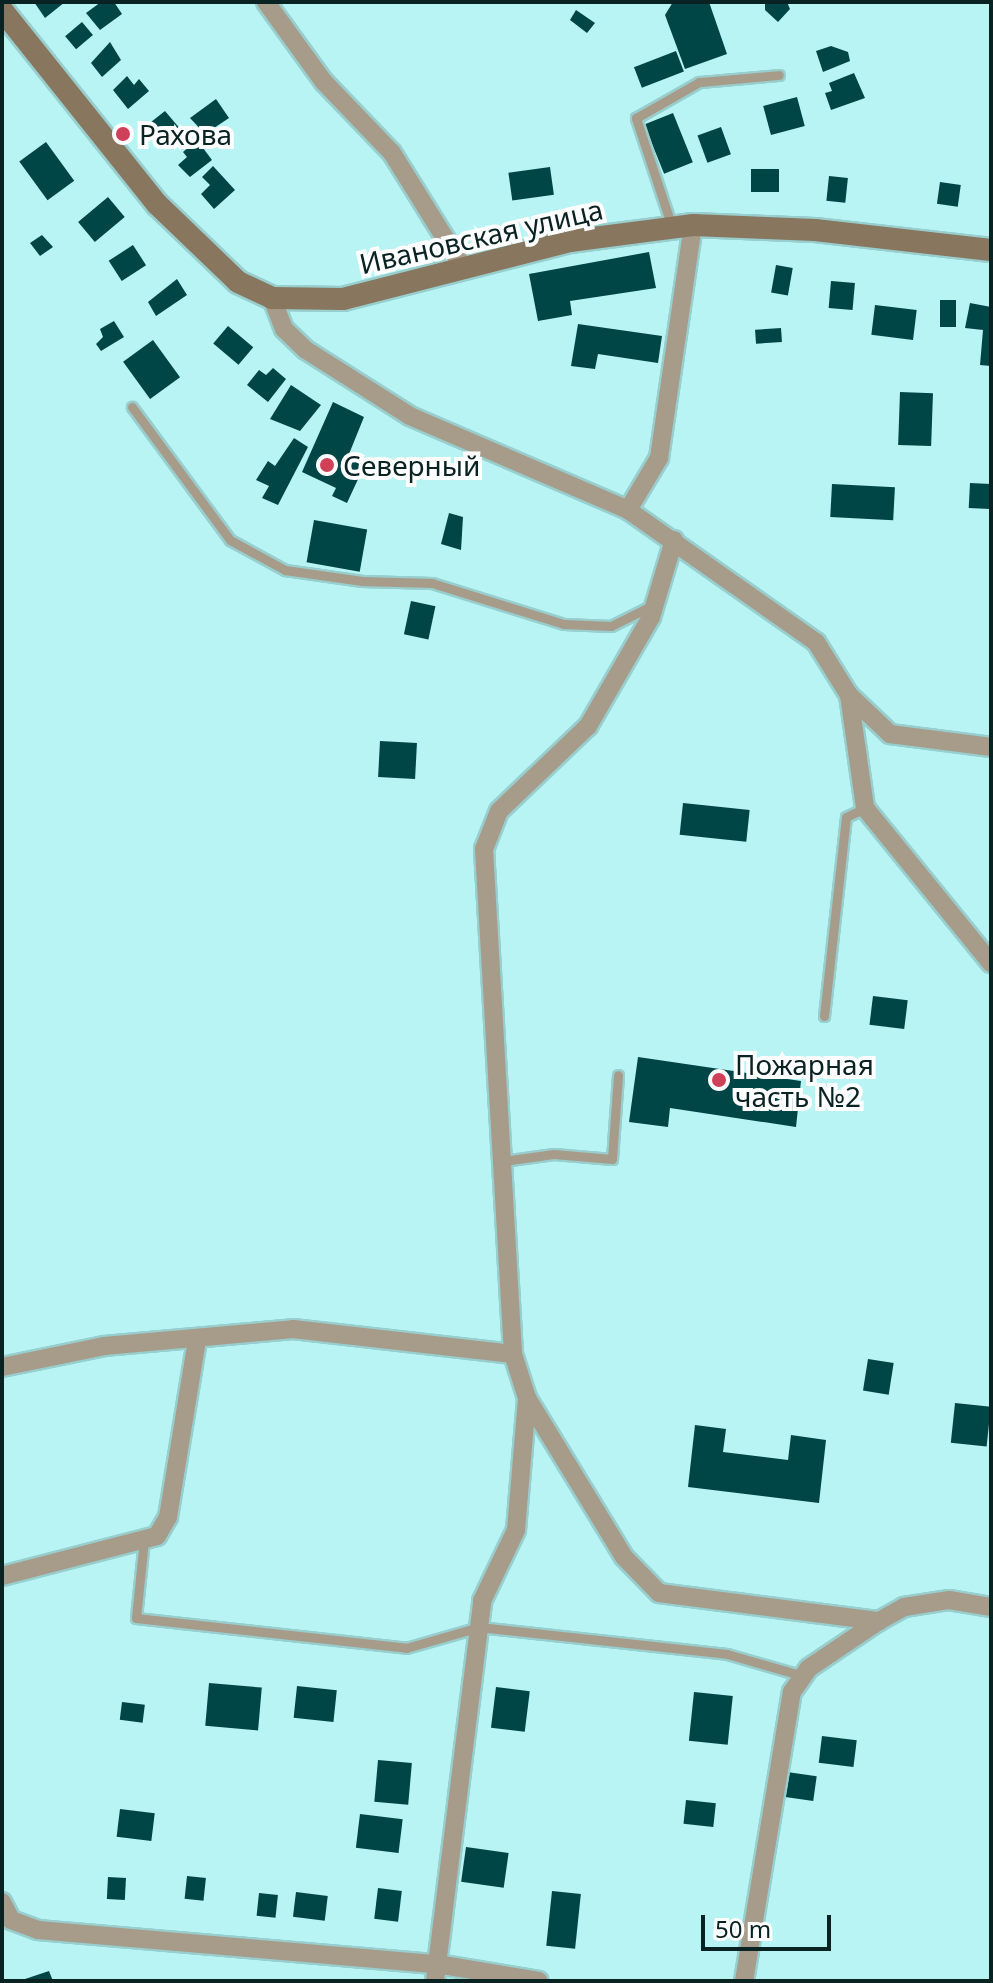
<!DOCTYPE html>
<meta charset="utf-8">
<style>
body{margin:0}
#map{position:relative;width:993px;height:1983px;overflow:hidden;background:#b7f4f3;font-family:"Noto Sans",sans-serif}
div>[style]{position:absolute}
[style*='--x']{left:calc(var(--x)*1px);top:calc(var(--y)*1px);width:calc(var(--w)*1px);rotate:calc(var(--a)*1deg)}
.building>*{inset:0;background:#004646;transform-origin:0 0}
.roads{filter:drop-shadow(2px 0 #98cecd) drop-shadow(-2px 0 #98cecd) drop-shadow(0 2px #98cecd) drop-shadow(0 -2px #98cecd)}
.service>*{height:9px;margin:-4.5px;padding:0 4.5px;transform-origin:4.5px;border-radius:4.5px;background:#a79b8a}
.minor>*{height:18px;margin:-9px;padding:0 9px;transform-origin:9px;border-radius:9px;background:#a79b8a}
.secondary>*{height:22px;margin:-11px;padding:0 11px;transform-origin:11px;border-radius:11px;background:#88765e}
.dots>*{width:22px;height:22px;translate:-50% -50%;box-sizing:border-box;border:4px solid #fff;border-radius:50%}
span{translate:-50% -50%;white-space:nowrap;text-align:center;line-height:1.15;-webkit-text-stroke:8px #fff;paint-order:stroke}
.poi-label{font-size:28px;color:#092222}
.left{translate:0 -50%;text-align:left}
.street-label{font-size:28px;color:#092222}
.frame{position:absolute;inset:0;border:4px solid #092222;pointer-events:none}
.scale{position:absolute;left:701px;top:1915px;width:130px;height:36px;box-sizing:border-box;border:4px solid #092222;border-top:0;padding-left:10px;font-size:24px;line-height:28px;white-space:nowrap;color:#092222;-webkit-text-stroke:6px #fff;paint-order:stroke}
</style>
<div id="map">
<div class="building">
<div style="clip-path:polygon(34px 2px,65px 2px,45px 18px)"></div>
<div style="clip-path:polygon(101px 2px,114px 2px,122px 14px,100px 30px,86px 13px)"></div>
<div style="clip-path:polygon(673px 2px,709px 2px,727px 54px,685px 69px,665px 15px)"></div>
<div style="clip-path:polygon(765px 2px,787px 2px,790px 9px,778px 22px,765px 10px)"></div>
<div style="clip-path:polygon(576px 10px,595px 23px,587px 33px,570px 20px)"></div>
<div style="left:82px;top:22px;width:17px;height:22px;rotate:50deg"></div>
<div style="clip-path:polygon(110px 42px,121px 60px,102px 77px,91px 63px)"></div>
<div style="clip-path:polygon(831px 46px,848px 52px,850px 61px,823px 72px,816px 51px)"></div>
<div style="left:676px;top:51px;width:22px;height:45px;rotate:69deg"></div>
<div style="clip-path:polygon(854px 73px,865px 98px,831px 110px,825px 93px,832px 91px,829px 83px)"></div>
<div style="clip-path:polygon(127px 76px,134px 85px,139px 79px,149px 91px,128px 109px,113px 90px)"></div>
<div style="left:797px;top:97px;width:30px;height:35px;rotate:75deg"></div>
<div style="clip-path:polygon(216px 99px,229px 118px,205px 134px,190px 118px)"></div>
<div style="clip-path:polygon(165px 111px,182px 131px,160px 149px,149px 135px,156px 130px,151px 122px)"></div>
<div style="left:673px;top:113px;width:53px;height:31px;rotate:68deg"></div>
<div style="left:721px;top:127px;width:29px;height:25px;rotate:70deg"></div>
<div style="clip-path:polygon(197px 140px,212px 160px,190px 177px,178px 165px,187px 157px,183px 152px)"></div>
<div style="left:46px;top:142px;width:48px;height:33px;rotate:54deg"></div>
<div style="clip-path:polygon(213px 166px,235px 190px,214px 209px,201px 194px,210px 185px,202px 177px)"></div>
<div style="left:550px;top:167px;width:28px;height:42px;rotate:82deg"></div>
<div style="left:751px;top:169px;width:28px;height:23px"></div>
<div style="left:829px;top:176px;width:19px;height:25px;rotate:6deg"></div>
<div style="left:940px;top:182px;width:21px;height:22px;rotate:8deg"></div>
<div style="left:108px;top:197px;width:26px;height:39px;rotate:50deg"></div>
<div style="clip-path:polygon(42px 235px,53px 247px,40px 256px,30px 243px)"></div>
<div style="left:133px;top:245px;width:24px;height:29px;rotate:57deg"></div>
<div style="clip-path:polygon(649px 252px,656px 288px,570px 301px,572px 315px,538px 321px,529px 274px)"></div>
<div style="left:776px;top:265px;width:17px;height:28px;rotate:10deg"></div>
<div style="clip-path:polygon(177px 279px,187px 295px,156px 316px,148px 302px)"></div>
<div style="left:831px;top:281px;width:24px;height:27px;rotate:5deg"></div>
<div style="left:940px;top:300px;width:16px;height:27px"></div>
<div style="clip-path:polygon(970px 303px,991px 307px,991px 366px,980px 365px,983px 330px,965px 328px)"></div>
<div style="left:875px;top:305px;width:42px;height:30px;rotate:7deg"></div>
<div style="clip-path:polygon(114px 321px,124px 337px,101px 351px,96px 344px,103px 337px,100px 329px)"></div>
<div style="clip-path:polygon(578px 324px,662px 336px,658px 363px,598px 354px,595px 369px,571px 366px)"></div>
<div style="left:228px;top:326px;width:33px;height:23px;rotate:40deg"></div>
<div style="left:781px;top:328px;width:14px;height:26px;rotate:86deg"></div>
<div style="left:153px;top:340px;width:46px;height:37px;rotate:54deg"></div>
<div style="clip-path:polygon(273px 368px,286px 379px,268px 402px,247px 385px,259px 370px,266px 375px)"></div>
<div style="clip-path:polygon(291px 385px,321px 405px,300px 431px,270px 419px)"></div>
<div style="left:900px;top:392px;width:33px;height:53px;rotate:2deg"></div>
<div style="clip-path:polygon(333px 402px,364px 417px,349px 454px,366px 462px,347px 503px,332px 496px,336px 488px,302px 472px)"></div>
<div style="clip-path:polygon(294px 438px,308px 447px,278px 505px,262px 498px,269px 486px,256px 480px,268px 461px,275px 466px)"></div>
<div style="left:970px;top:483px;width:21px;height:25px;rotate:3deg"></div>
<div style="left:832px;top:484px;width:63px;height:33px;rotate:3deg"></div>
<div style="clip-path:polygon(449px 513px,463px 517px,461px 550px,441px 544px)"></div>
<div style="left:314px;top:520px;width:54px;height:43px;rotate:10deg"></div>
<div style="left:411px;top:601px;width:25px;height:34px;rotate:12deg"></div>
<div style="left:380px;top:741px;width:37px;height:36px;rotate:3deg"></div>
<div style="left:683px;top:803px;width:67px;height:32px;rotate:6deg"></div>
<div style="left:873px;top:996px;width:35px;height:29px;rotate:7deg"></div>
<div style="clip-path:polygon(638px 1057px,801px 1081px,796px 1127px,670px 1108px,668px 1127px,629px 1122px)"></div>
<div style="left:868px;top:1359px;width:26px;height:32px;rotate:9deg"></div>
<div style="left:955px;top:1403px;width:36px;height:40px;rotate:6deg"></div>
<div style="clip-path:polygon(695px 1425px,726px 1429px,723px 1452px,788px 1460px,791px 1435px,826px 1440px,819px 1503px,688px 1487px)"></div>
<div style="left:209px;top:1683px;width:53px;height:43px;rotate:5deg"></div>
<div style="left:297px;top:1686px;width:40px;height:32px;rotate:6deg"></div>
<div style="left:496px;top:1687px;width:34px;height:41px;rotate:7deg"></div>
<div style="left:694px;top:1692px;width:39px;height:49px;rotate:6deg"></div>
<div style="left:122px;top:1702px;width:23px;height:18px;rotate:7deg"></div>
<div style="left:822px;top:1736px;width:35px;height:27px;rotate:7deg"></div>
<div style="left:378px;top:1760px;width:34px;height:42px;rotate:5deg"></div>
<div style="left:787px;top:1772px;width:30px;height:25px;rotate:8deg"></div>
<div style="left:686px;top:1800px;width:30px;height:24px;rotate:6deg"></div>
<div style="left:120px;top:1809px;width:35px;height:28px;rotate:7deg"></div>
<div style="left:360px;top:1814px;width:43px;height:34px;rotate:7deg"></div>
<div style="left:466px;top:1847px;width:43px;height:35px;rotate:8deg"></div>
<div style="left:187px;top:1876px;width:19px;height:23px;rotate:6deg"></div>
<div style="left:108px;top:1877px;width:18px;height:22px;rotate:3deg"></div>
<div style="left:378px;top:1888px;width:24px;height:31px;rotate:7deg"></div>
<div style="left:552px;top:1891px;width:29px;height:55px;rotate:6deg"></div>
<div style="left:296px;top:1892px;width:32px;height:25px;rotate:7deg"></div>
<div style="left:259px;top:1893px;width:19px;height:23px;rotate:6deg"></div>
<div style="clip-path:polygon(49px 1971px,53px 1981px,22px 1981px,22px 1980px)"></div>
</div>
<div class="roads">
<div class="service">
<div style="--x:672;--y:227;--w:115;--a:-108.3"></div>
<div style="--x:636;--y:118;--w:73;--a:-29.7"></div>
<div style="--x:699;--y:82;--w:80;--a:-5"></div>
<div style="--x:132;--y:407;--w:165;--a:53.6"></div>
<div style="--x:230;--y:540;--w:63;--a:28.6"></div>
<div style="--x:285;--y:570;--w:78;--a:8.1"></div>
<div style="--x:362;--y:581;--w:70;--a:1.6"></div>
<div style="--x:432;--y:583;--w:138;--a:17.3"></div>
<div style="--x:564;--y:624;--w:47;--a:2.4"></div>
<div style="--x:611;--y:626;--w:47;--a:-26.6"></div>
<div style="--x:824;--y:1016;--w:200;--a:-83.7"></div>
<div style="--x:846;--y:817;--w:21;--a:-25"></div>
<div style="--x:503;--y:1161;--w:51;--a:-7.8"></div>
<div style="--x:554;--y:1154;--w:58;--a:4.9"></div>
<div style="--x:612;--y:1159;--w:84;--a:-85.9"></div>
<div style="--x:144;--y:1540;--w:78;--a:95.9"></div>
<div style="--x:136;--y:1618;--w:272;--a:6.3"></div>
<div style="--x:406;--y:1648;--w:76;--a:-16"></div>
<div style="--x:479;--y:1627;--w:249;--a:6.2"></div>
<div style="--x:727;--y:1654;--w:79;--a:16.1"></div>
</div>
<div class="minor">
<div style="--x:266;--y:2;--w:99;--a:54.1"></div>
<div style="--x:324;--y:82;--w:98;--a:46.2"></div>
<div style="--x:392;--y:153;--w:134;--a:58.1"></div>
<div style="--x:272;--y:298;--w:33;--a:69"></div>
<div style="--x:284;--y:329;--w:30;--a:44"></div>
<div style="--x:306;--y:350;--w:123;--a:32.4"></div>
<div style="--x:410;--y:416;--w:237;--a:23.3"></div>
<div style="--x:628;--y:510;--w:230;--a:35.1"></div>
<div style="--x:816;--y:642;--w:62;--a:58.1"></div>
<div style="--x:849;--y:695;--w:114;--a:81.9"></div>
<div style="--x:865;--y:808;--w:200;--a:50.9"></div>
<div style="--x:628;--y:510;--w:61;--a:-59.2"></div>
<div style="--x:659;--y:458;--w:235;--a:-81.7"></div>
<div style="--x:674;--y:540;--w:80;--a:106.6"></div>
<div style="--x:651;--y:617;--w:126;--a:120"></div>
<div style="--x:588;--y:726;--w:123;--a:136.3"></div>
<div style="--x:499;--y:811;--w:41;--a:111.5"></div>
<div style="--x:484;--y:849;--w:506;--a:86.71"></div>
<div style="--x:513;--y:1354;--w:46;--a:72.3"></div>
<div style="--x:527;--y:1398;--w:186;--a:58.6"></div>
<div style="--x:624;--y:1557;--w:50;--a:45.8"></div>
<div style="--x:659;--y:1593;--w:222;--a:7.3"></div>
<div style="--x:879;--y:1621;--w:29;--a:-29"></div>
<div style="--x:904;--y:1607;--w:46;--a:-8.8"></div>
<div style="--x:949;--y:1600;--w:43;--a:9.5"></div>
<div style="--x:849;--y:695;--w:57;--a:43.6"></div>
<div style="--x:890;--y:734;--w:102;--a:7.3"></div>
<div style="--x:2;--y:1367;--w:104;--a:-11.6"></div>
<div style="--x:104;--y:1346;--w:190;--a:-5.1"></div>
<div style="--x:293;--y:1329;--w:221;--a:6.5"></div>
<div style="--x:2;--y:1576;--w:160;--a:-14.5"></div>
<div style="--x:157;--y:1536;--w:22;--a:-60"></div>
<div style="--x:168;--y:1517;--w:180;--a:-80.7"></div>
<div style="--x:2;--y:1902;--w:20;--a:63"></div>
<div style="--x:11;--y:1920;--w:29;--a:20"></div>
<div style="--x:38;--y:1930;--w:400;--a:4.9"></div>
<div style="--x:437;--y:1964;--w:103;--a:9.5"></div>
<div style="--x:435;--y:1981;--w:383;--a:-82.9"></div>
<div style="--x:482;--y:1601;--w:79;--a:-64.4"></div>
<div style="--x:516;--y:1530;--w:132;--a:-85.2"></div>
<div style="--x:744;--y:1981;--w:293;--a:-80.6"></div>
<div style="--x:792;--y:1692;--w:29;--a:-55"></div>
<div style="--x:809;--y:1668;--w:84;--a:-33.9"></div>
</div>
<div class="secondary">
<div style="--x:2;--y:10;--w:248;--a:51.4"></div>
<div style="--x:157;--y:204;--w:112;--a:43.9"></div>
<div style="--x:238;--y:282;--w:38;--a:25"></div>
<div style="--x:272;--y:298;--w:71;--a:0.8"></div>
<div style="--x:343;--y:299;--w:234;--a:-14.3"></div>
<div style="--x:570;--y:241;--w:124;--a:-7.4"></div>
<div style="--x:693;--y:225;--w:122;--a:2.3"></div>
<div style="--x:815;--y:230;--w:177;--a:6.5"></div>
</div>
</div>
<div class="dots">
<div style="left:123px;top:134px;background:#d04058"></div>
<div style="left:327px;top:465px;background:#d04058"></div>
<div style="left:719px;top:1080px;background:#d04058"></div>
</div>
<div class="poi-label">
<span class="left" style="left:139px;top:134px">Рахова</span>
<span class="left" style="left:343px;top:465px">Северный</span>
<span class="left" style="left:735px;top:1080px">Пожарная<br>часть №2</span>
</div>
<div class="street-label">
<span style="left:481px;top:236px;rotate:-13deg">Ивановская улица</span>
</div>
<div class="frame"></div>
<div class="scale">50 m</div>
</div>
